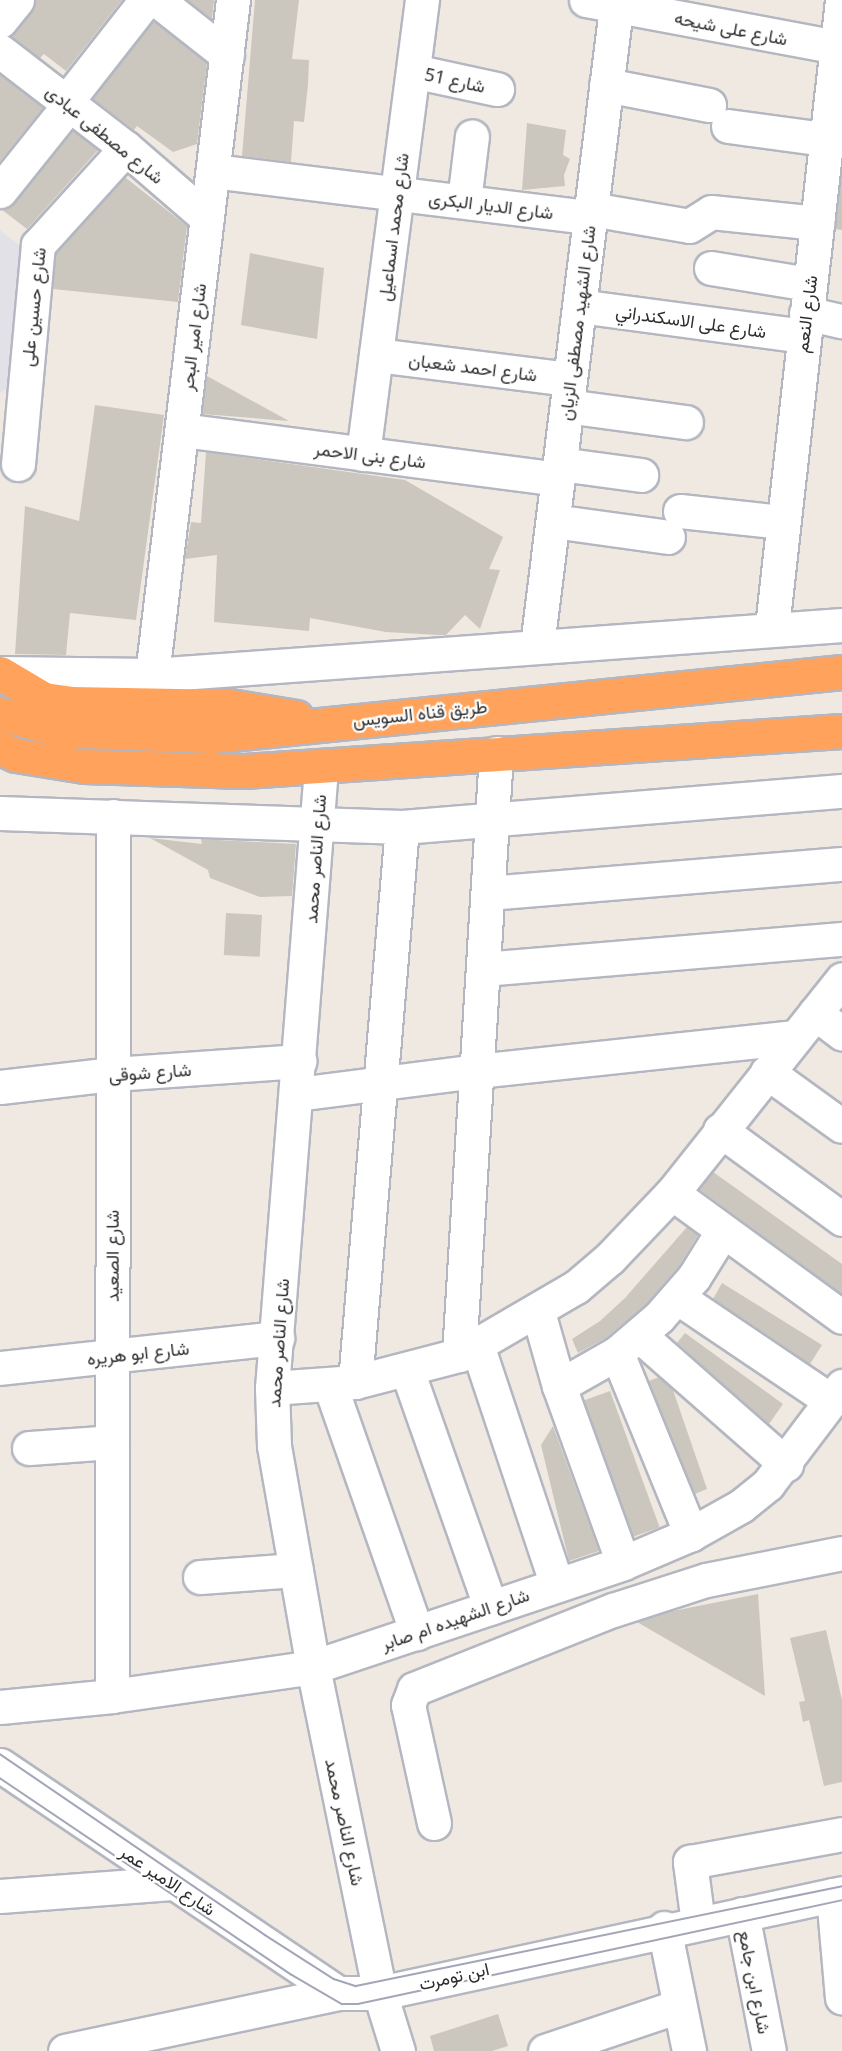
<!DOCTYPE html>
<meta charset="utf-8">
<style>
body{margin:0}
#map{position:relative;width:842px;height:2051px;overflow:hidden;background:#efe9e1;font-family:"Noto Sans",Vazirmatn,sans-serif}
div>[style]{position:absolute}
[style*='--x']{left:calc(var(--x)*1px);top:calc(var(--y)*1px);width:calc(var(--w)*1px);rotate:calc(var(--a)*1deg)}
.industrial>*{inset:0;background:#e3e1e8}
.building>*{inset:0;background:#cbc7bf;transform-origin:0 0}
.roads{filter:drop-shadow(2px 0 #b4b7c1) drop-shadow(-2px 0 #b4b7c1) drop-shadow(0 2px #b4b7c1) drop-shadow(0 -2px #b4b7c1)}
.minor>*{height:33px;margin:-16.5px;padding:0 16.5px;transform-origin:16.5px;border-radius:16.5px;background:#fff}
.highway>*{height:33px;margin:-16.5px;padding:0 16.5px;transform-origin:16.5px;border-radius:16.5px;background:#ffa35c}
.tram>*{height:1.5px;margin:-0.75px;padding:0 0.75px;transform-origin:0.75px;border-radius:0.75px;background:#a3a6b8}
span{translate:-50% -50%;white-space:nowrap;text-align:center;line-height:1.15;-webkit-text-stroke:4.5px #fff;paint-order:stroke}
.street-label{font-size:18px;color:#2e2e2e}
</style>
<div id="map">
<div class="industrial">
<div style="clip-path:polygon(0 230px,20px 246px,17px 380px,0 393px)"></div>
</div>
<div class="building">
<div style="clip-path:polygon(35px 0,122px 0,66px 71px,44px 54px,40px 58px,11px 36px,32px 12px)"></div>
<div style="clip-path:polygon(187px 0,214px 0,212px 19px)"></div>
<div style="clip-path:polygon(255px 0,299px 0,292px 59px,309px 60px,308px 84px,304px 122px,294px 121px,291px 162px,242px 156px)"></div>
<div style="clip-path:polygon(153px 21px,207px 63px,197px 144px,173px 152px,137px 126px,134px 130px,93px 99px)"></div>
<div style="clip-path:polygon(0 75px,43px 108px,0 161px)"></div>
<div style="clip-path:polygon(527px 123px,566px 130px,563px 155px,570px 159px,564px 175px,565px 186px,522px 190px)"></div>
<div style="clip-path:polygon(73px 131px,98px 150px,27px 229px,1px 209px,15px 203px)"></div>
<div style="clip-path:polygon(842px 169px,842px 230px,835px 229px)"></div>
<div style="clip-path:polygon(128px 174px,126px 178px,187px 226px,178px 302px,53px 289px,56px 253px)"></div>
<div style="clip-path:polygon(250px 253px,324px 268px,317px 339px,241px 325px)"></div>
<div style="clip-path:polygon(207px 376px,289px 421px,202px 414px)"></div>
<div style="clip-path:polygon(95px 405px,164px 415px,136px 620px,70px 613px,66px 655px,15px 654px,25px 506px,79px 521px)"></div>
<div style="clip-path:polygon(206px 452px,405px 480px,503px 537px,489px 569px,500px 570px,480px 629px,465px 615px,446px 635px,439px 635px,386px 632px,310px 618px,309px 631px,214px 622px,217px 555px,185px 559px,191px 522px,201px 523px)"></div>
<div style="clip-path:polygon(150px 838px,202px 844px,201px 839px,296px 844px,292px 896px,260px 897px,210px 878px,208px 870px)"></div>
<div style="left:226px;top:913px;width:36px;height:42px;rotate:3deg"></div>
<div style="clip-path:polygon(713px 1172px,842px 1264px,842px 1294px,699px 1189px)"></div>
<div style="clip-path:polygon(687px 1227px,698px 1235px,679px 1266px,646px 1304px,606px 1338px,578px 1353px,572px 1339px,600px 1321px,625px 1298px)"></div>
<div style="clip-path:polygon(722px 1283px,822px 1345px,810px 1364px,713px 1299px)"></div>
<div style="clip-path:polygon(685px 1333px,783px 1404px,769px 1424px,677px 1343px)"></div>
<div style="clip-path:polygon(659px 1377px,673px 1390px,707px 1489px,695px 1494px,649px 1381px)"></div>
<div style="left:610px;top:1391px;width:145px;height:28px;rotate:70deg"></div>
<div style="clip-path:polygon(553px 1426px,599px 1551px,569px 1561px,541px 1445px)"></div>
<div style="clip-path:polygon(758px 1594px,765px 1696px,637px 1622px,668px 1612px)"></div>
<div style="clip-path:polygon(826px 1630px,842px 1700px,842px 1782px,824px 1786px,809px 1720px,803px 1722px,799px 1702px,805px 1701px,790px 1638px)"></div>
<div style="clip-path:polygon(498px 2014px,508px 2046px,492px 2051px,434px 2051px,430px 2036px)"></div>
</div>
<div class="roads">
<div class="minor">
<div style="--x:157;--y:0;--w:89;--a:38.2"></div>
<div style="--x:586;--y:0;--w:260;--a:10.6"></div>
<div style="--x:0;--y:21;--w:27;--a:-51"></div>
<div style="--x:0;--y:51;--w:159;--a:37.6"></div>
<div style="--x:126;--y:148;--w:107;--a:40.8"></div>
<div style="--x:413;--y:71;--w:86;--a:12.1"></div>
<div style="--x:606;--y:85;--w:105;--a:11"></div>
<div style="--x:66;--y:102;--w:130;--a:-51.9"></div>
<div style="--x:728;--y:126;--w:97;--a:7.7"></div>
<div style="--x:213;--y:171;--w:380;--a:7"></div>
<div style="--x:0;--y:191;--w:110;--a:-51.3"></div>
<div style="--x:464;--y:201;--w:65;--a:-83"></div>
<div style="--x:591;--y:209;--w:99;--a:9.8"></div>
<div style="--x:689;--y:226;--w:26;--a:-32"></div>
<div style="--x:711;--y:212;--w:107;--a:5.9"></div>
<div style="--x:711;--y:268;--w:99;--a:9.3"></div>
<div style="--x:579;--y:306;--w:226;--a:7.6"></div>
<div style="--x:806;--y:313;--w:37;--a:13"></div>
<div style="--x:376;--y:355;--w:195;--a:7.1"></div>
<div style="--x:567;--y:406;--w:120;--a:7.7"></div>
<div style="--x:182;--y:430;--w:379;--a:7.4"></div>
<div style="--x:363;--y:454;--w:458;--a:-82.6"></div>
<div style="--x:18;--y:464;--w:220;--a:-84.8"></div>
<div style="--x:38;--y:245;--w:131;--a:-47.8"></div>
<div style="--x:560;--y:464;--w:82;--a:7.7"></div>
<div style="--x:680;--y:511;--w:104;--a:6.1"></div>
<div style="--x:553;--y:521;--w:116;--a:7.9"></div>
<div style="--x:772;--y:627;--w:631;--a:-83.63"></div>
<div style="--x:537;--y:646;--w:651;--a:-82.94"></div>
<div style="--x:0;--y:673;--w:152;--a:0.8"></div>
<div style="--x:152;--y:675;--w:692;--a:-4.14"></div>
<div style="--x:152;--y:675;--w:680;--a:-83.16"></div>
<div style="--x:321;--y:768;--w:622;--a:94.52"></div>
<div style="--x:272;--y:1388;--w:58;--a:88"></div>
<div style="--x:274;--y:1446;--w:224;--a:80"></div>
<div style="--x:313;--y:1667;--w:333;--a:78.4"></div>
<div style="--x:380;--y:1993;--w:61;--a:72.8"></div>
<div style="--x:0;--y:813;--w:402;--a:2"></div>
<div style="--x:402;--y:827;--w:441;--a:-4.7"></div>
<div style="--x:488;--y:893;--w:355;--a:-4.7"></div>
<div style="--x:483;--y:969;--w:360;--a:-4.8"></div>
<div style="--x:815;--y:1013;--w:34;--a:37"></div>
<div style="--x:767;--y:1072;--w:92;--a:35.8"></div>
<div style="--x:0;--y:1087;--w:114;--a:-6.6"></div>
<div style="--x:113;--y:1074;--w:187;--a:-4"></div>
<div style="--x:297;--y:1094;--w:181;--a:-7.3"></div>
<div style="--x:477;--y:1071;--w:320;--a:-6.1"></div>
<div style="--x:720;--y:1130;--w:151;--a:36.1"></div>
<div style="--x:672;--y:1193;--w:210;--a:36.1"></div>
<div style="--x:677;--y:1297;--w:186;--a:34"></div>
<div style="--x:538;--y:1312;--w:77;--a:74.2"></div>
<div style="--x:559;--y:1386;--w:188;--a:70.1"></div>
<div style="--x:639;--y:1335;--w:196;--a:41.3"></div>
<div style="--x:477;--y:1345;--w:253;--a:71.6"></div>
<div style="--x:617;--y:1353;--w:196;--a:67.8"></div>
<div style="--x:459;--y:1355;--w:603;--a:-86.48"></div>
<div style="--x:0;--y:1368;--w:279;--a:-6.2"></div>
<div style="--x:407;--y:1370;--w:252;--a:70.6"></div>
<div style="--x:355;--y:1382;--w:557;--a:-85.16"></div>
<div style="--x:330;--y:1385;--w:263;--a:70.7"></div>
<div style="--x:559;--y:1386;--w:67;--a:-29.6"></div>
<div style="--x:617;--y:1353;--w:55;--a:-40.6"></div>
<div style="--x:659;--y:1317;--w:53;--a:-48.8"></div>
<div style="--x:694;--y:1277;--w:53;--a:-58.1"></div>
<div style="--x:272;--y:1388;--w:83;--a:-4.1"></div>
<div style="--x:355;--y:1382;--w:107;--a:-14.6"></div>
<div style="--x:459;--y:1355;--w:135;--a:-30.2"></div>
<div style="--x:576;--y:1287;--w:45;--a:-40.5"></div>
<div style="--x:610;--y:1258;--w:90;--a:-46.4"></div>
<div style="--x:672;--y:1193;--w:273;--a:-51.5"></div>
<div style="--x:29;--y:1448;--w:83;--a:-4.1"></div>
<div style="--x:200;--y:1577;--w:96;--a:-4.2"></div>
<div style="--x:112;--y:1696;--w:880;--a:-89.93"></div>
<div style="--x:0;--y:1707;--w:113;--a:-5.6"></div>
<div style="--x:112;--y:1696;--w:203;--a:-8.2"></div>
<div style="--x:313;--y:1667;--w:327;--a:-18.5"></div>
<div style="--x:623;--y:1563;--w:74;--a:-23.1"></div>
<div style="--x:691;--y:1534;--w:57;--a:-29.2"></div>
<div style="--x:741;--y:1506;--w:35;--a:-39"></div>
<div style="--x:768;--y:1484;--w:123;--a:-52.9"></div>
<div style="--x:0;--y:1765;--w:408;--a:34"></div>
<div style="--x:434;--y:1823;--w:121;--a:-102.4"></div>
<div style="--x:408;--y:1705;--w:17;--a:-69"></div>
<div style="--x:414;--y:1689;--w:214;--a:-21.7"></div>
<div style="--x:613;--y:1610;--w:98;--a:-17.9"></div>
<div style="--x:706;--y:1580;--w:139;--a:-11.2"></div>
<div style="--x:833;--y:1895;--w:103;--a:85"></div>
<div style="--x:0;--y:1896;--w:172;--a:-4.3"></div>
<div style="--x:742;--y:1914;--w:140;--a:78.9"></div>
<div style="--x:698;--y:1923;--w:62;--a:-97.5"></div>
<div style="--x:690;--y:1862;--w:155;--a:-10.4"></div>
<div style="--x:664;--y:1928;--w:126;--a:78.5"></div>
<div style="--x:65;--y:2051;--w:279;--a:-12"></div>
<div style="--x:338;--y:1993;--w:42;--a:0"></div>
<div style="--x:380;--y:1993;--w:473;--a:-12.2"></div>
<div style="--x:545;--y:2051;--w:141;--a:-18.6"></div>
</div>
<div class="highway">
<div style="--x:0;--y:673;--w:51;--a:30.6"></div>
<div style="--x:44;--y:699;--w:27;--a:8"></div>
<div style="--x:71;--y:703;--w:159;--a:1.1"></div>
<div style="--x:230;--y:706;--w:67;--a:9.5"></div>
<div style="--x:0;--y:714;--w:63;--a:14.7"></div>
<div style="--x:61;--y:730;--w:150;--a:2.3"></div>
<div style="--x:211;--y:736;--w:634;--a:-5.79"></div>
<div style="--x:0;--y:748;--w:17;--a:24"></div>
<div style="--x:16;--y:755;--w:69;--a:9.2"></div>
<div style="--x:84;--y:766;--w:160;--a:1.8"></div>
<div style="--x:244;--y:771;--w:599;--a:-3.83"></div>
</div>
</div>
<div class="tram">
<div style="--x:0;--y:1754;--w:321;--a:34.3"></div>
<div style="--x:265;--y:1935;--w:82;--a:32.5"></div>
<div style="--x:334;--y:1979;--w:23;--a:18"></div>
<div style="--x:356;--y:1986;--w:496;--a:-11.6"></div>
<div style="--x:0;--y:1778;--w:352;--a:34"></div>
<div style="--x:292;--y:1975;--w:58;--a:30.1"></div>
<div style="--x:342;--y:2004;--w:16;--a:0"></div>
<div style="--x:358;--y:2004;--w:495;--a:-12.1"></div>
</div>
<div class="street-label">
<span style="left:731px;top:28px;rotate:11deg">شارع على شيحه</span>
<span style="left:455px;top:80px;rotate:12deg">شارع 51</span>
<span style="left:105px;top:134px;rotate:39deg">شارع مصطفى عبادى</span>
<span style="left:491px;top:205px;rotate:7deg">شارع الديار البكرى</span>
<span style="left:393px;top:227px;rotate:-83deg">شارع محمد اسماعيل</span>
<span style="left:33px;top:307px;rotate:-84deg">شارع حسين على</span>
<span style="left:806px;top:314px;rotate:-83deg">شارع النعم</span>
<span style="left:691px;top:321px;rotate:8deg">شارع على الاسكندراني</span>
<span style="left:577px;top:323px;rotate:-83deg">شارع الشهيد مصطفى الزيان</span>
<span style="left:193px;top:337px;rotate:-83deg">شارع امير البحر</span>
<span style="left:473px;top:367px;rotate:7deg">شارع احمد شعبان</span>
<span style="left:370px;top:455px;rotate:7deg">شارع بنى الاحمر</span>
<span style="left:420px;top:713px;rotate:-6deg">طريق قناه السويس</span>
<span style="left:315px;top:859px;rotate:-86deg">شارع الناصر محمد</span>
<span style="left:150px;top:1072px;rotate:-4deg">شارع شوقى</span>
<span style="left:112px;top:1256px;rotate:-90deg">شارع الصعيد</span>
<span style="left:278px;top:1343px;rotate:-86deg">شارع الناصر محمد</span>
<span style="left:138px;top:1353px;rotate:-6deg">شارع ابو هريره</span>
<span style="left:455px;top:1619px;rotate:-19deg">شارع الشهيده ام صابر</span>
<span style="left:345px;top:1822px;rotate:78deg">شارع الناصر محمد</span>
<span style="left:168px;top:1880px;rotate:34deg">شارع الامير عمر</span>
<span style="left:454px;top:1976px;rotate:-13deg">ابن تومرت</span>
<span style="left:755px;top:1982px;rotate:79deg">شارع ابن جامع</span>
</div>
</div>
